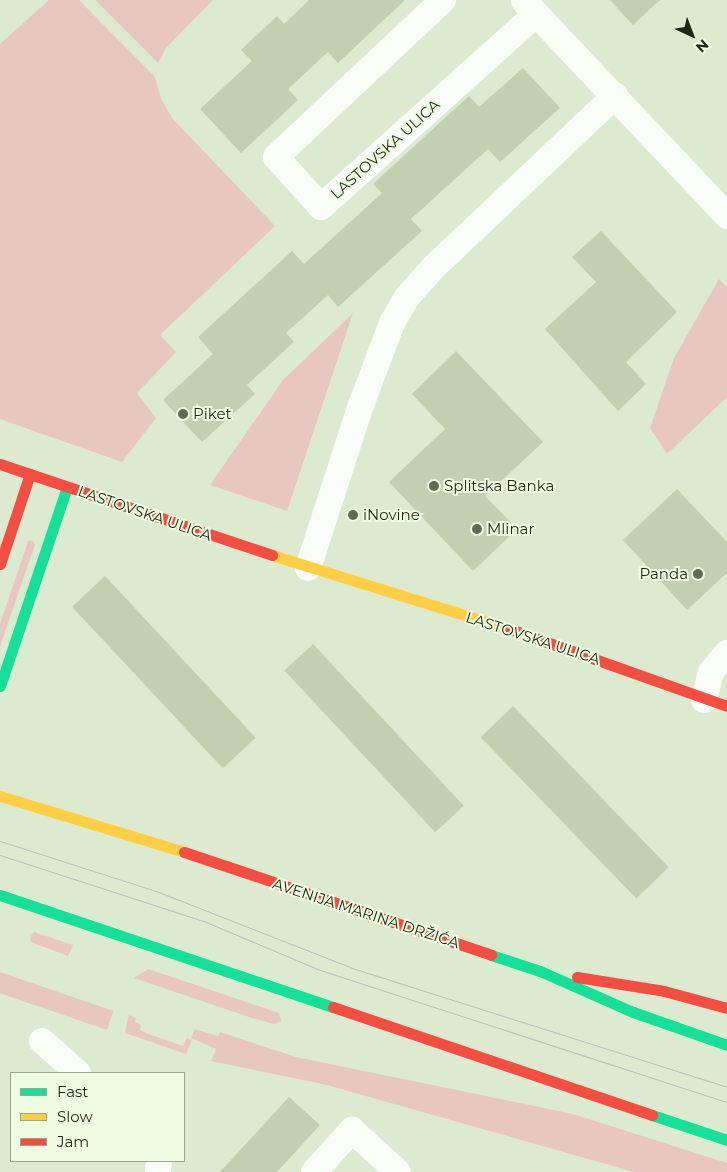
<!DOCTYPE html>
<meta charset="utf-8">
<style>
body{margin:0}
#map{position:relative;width:727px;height:1172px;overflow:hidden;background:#dcead0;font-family:Montserrat,sans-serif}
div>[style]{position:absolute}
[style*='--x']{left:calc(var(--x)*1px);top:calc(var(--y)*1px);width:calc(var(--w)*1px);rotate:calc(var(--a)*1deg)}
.green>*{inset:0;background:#e9c7c1;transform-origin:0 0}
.building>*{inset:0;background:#c0d0b1;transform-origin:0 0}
.street>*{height:26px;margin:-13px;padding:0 13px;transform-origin:13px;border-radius:13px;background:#fafcf8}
.fast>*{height:11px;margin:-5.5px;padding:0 5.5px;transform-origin:5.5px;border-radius:5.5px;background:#16e098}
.slow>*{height:11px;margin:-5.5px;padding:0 5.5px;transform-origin:5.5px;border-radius:5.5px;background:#ffcf43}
.jam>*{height:11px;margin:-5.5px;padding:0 5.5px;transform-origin:5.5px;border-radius:5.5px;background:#f24e42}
.tram>*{height:1px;margin:-0.5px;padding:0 0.5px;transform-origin:0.5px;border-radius:0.5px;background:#babeb6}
.dots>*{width:14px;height:14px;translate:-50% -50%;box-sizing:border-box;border:2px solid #eefde1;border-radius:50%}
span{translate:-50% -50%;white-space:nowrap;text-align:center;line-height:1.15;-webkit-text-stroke:4px #eefde1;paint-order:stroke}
.street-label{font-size:15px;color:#1e2715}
.poi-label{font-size:15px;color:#1e2715}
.left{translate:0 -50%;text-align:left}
.right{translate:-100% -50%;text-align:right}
.legend{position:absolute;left:10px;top:1072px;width:175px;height:90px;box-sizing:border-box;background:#eefde1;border:1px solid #9ba78f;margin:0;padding:6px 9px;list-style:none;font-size:15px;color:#1e2715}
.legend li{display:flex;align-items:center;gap:10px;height:25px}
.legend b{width:25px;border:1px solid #9ba78f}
.north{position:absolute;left:667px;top:10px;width:50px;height:50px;-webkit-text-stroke:4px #eefde1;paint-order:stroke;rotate:137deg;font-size:14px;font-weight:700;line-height:20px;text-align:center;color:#1e2715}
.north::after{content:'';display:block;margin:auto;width:18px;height:22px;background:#1e2715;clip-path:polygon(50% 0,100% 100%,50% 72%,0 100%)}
</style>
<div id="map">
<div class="green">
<div style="clip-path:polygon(49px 0,79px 0,155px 77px,161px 99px,173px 119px,275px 226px,160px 335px,176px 352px,137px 393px,156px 418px,122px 462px,0 419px,0 44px)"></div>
<div style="clip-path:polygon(95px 0,213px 0,166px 48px,158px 63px)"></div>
<div style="clip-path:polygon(719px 279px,727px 287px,727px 397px,667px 454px,650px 428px,674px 358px)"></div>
<div style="clip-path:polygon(353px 313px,287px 511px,210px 485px,283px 380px)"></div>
<div style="clip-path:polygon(32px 540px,35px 544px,0 647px,0 624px,28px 541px)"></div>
<div style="clip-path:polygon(34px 932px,73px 945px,68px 956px,31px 942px,30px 937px)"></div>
<div style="clip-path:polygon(148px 969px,279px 1013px,281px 1021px,274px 1024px,252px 1018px,134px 978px)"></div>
<div style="left:0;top:972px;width:120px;height:20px;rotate:19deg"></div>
<div style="clip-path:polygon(129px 1015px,136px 1018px,135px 1022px,141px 1025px,140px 1030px,146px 1033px,183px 1046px,187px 1038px,192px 1040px,186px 1054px,125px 1033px)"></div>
<div style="clip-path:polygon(195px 1029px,218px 1036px,220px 1032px,296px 1057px,573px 1114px,727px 1163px,727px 1172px,634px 1172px,327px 1085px,211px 1061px,216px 1049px,191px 1038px)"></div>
</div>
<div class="building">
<div style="clip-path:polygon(309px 0,405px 0,338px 63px,328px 52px,288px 89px,298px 100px,241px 153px,200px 109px,252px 61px,241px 50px,277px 16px,284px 24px)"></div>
<div style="clip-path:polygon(610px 0,660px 0,633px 25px)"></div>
<div style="clip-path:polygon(523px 68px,560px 108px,500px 162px,488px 149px,411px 219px,422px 231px,338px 307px,328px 295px,286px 333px,294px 342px,247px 385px,255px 394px,202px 442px,163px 400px,213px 354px,198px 337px,292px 251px,304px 264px,382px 193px,373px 184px,469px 96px,479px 107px)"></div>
<div style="clip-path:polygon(601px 231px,677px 312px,626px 362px,646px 384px,618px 411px,545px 329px,596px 282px,572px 257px)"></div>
<div style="clip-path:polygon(456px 351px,543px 442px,485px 496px,517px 529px,473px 571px,389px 482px,445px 429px,412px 394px)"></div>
<div style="clip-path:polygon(677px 489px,727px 542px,727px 573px,687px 610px,623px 540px)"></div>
<div style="left:105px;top:576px;width:221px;height:45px;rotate:47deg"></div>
<div style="left:313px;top:644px;width:221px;height:39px;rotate:47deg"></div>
<div style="left:513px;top:706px;width:224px;height:45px;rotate:46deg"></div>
<div style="clip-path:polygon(289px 1097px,320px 1125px,277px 1172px,220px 1172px)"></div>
</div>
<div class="street">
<div style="--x:443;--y:0;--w:229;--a:136.8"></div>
<div style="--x:276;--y:157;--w:67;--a:48"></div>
<div style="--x:321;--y:207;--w:289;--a:-41.9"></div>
<div style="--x:524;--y:1;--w:296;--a:46.6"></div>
<div style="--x:308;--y:568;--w:171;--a:-72"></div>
<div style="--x:361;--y:405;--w:88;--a:-69.3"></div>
<div style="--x:392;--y:323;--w:30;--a:-60"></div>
<div style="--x:407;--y:297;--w:42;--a:-47.9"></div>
<div style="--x:435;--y:266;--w:248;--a:-43.4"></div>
<div style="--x:704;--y:700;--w:29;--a:-76"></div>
<div style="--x:711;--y:672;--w:25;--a:-50"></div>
<div style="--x:42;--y:1041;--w:48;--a:41.6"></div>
<div style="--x:158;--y:1172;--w:11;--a:-85"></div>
<div style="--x:314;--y:1172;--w:57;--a:-47.9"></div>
<div style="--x:352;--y:1130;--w:62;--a:42.4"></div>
</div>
<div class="fast">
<div style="--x:0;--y:686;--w:210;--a:-71.4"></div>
<div style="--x:0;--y:895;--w:351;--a:18.6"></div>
<div style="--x:491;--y:955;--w:52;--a:18.1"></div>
<div style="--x:540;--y:971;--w:102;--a:23.8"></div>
<div style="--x:633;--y:1012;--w:100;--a:19.3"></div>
<div style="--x:652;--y:1115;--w:79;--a:18.4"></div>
</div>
<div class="slow">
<div style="--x:272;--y:555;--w:246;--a:17.3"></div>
<div style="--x:0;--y:796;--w:192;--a:16.9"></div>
</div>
<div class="jam">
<div style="--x:0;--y:464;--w:287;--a:18.5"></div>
<div style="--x:0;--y:564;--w:95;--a:-71.6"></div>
<div style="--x:507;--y:628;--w:233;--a:19.5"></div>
<div style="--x:184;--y:852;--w:324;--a:18.5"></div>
<div style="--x:577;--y:977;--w:88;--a:9.1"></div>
<div style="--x:664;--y:991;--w:65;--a:15.1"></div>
<div style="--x:333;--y:1007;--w:337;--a:18.7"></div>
</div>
<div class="tram">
<div style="--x:0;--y:841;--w:164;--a:17.8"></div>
<div style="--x:156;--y:891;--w:211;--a:21.4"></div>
<div style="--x:352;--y:968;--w:393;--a:17.6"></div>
<div style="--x:0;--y:855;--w:217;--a:18"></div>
<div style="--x:206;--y:922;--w:121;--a:22.9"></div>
<div style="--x:317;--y:969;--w:431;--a:18"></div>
</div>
<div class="dots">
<div style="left:183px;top:414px;background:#606b56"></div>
<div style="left:434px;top:486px;background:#606b56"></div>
<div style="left:353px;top:515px;background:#606b56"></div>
<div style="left:477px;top:529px;background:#606b56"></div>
<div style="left:698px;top:574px;background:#606b56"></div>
</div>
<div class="street-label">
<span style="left:385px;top:149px;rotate:-42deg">LASTOVSKA ULICA</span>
<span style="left:145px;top:513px;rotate:19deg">LASTOVSKA ULICA</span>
<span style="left:533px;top:638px;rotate:18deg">LASTOVSKA ULICA</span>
<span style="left:366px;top:913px;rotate:18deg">AVENIJA MARINA DRŽIĆA</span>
</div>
<div class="poi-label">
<span class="left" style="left:193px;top:414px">Piket</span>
<span class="left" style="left:444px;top:486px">Splitska Banka</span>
<span class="left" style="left:363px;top:515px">iNovine</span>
<span class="left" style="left:487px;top:529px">Mlinar</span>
<span class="right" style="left:688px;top:574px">Panda</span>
</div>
<ul class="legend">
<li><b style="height:6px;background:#16e098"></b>Fast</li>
<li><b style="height:6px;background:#ffcf43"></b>Slow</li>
<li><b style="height:6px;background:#f24e42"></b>Jam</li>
</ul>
<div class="north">N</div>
</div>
